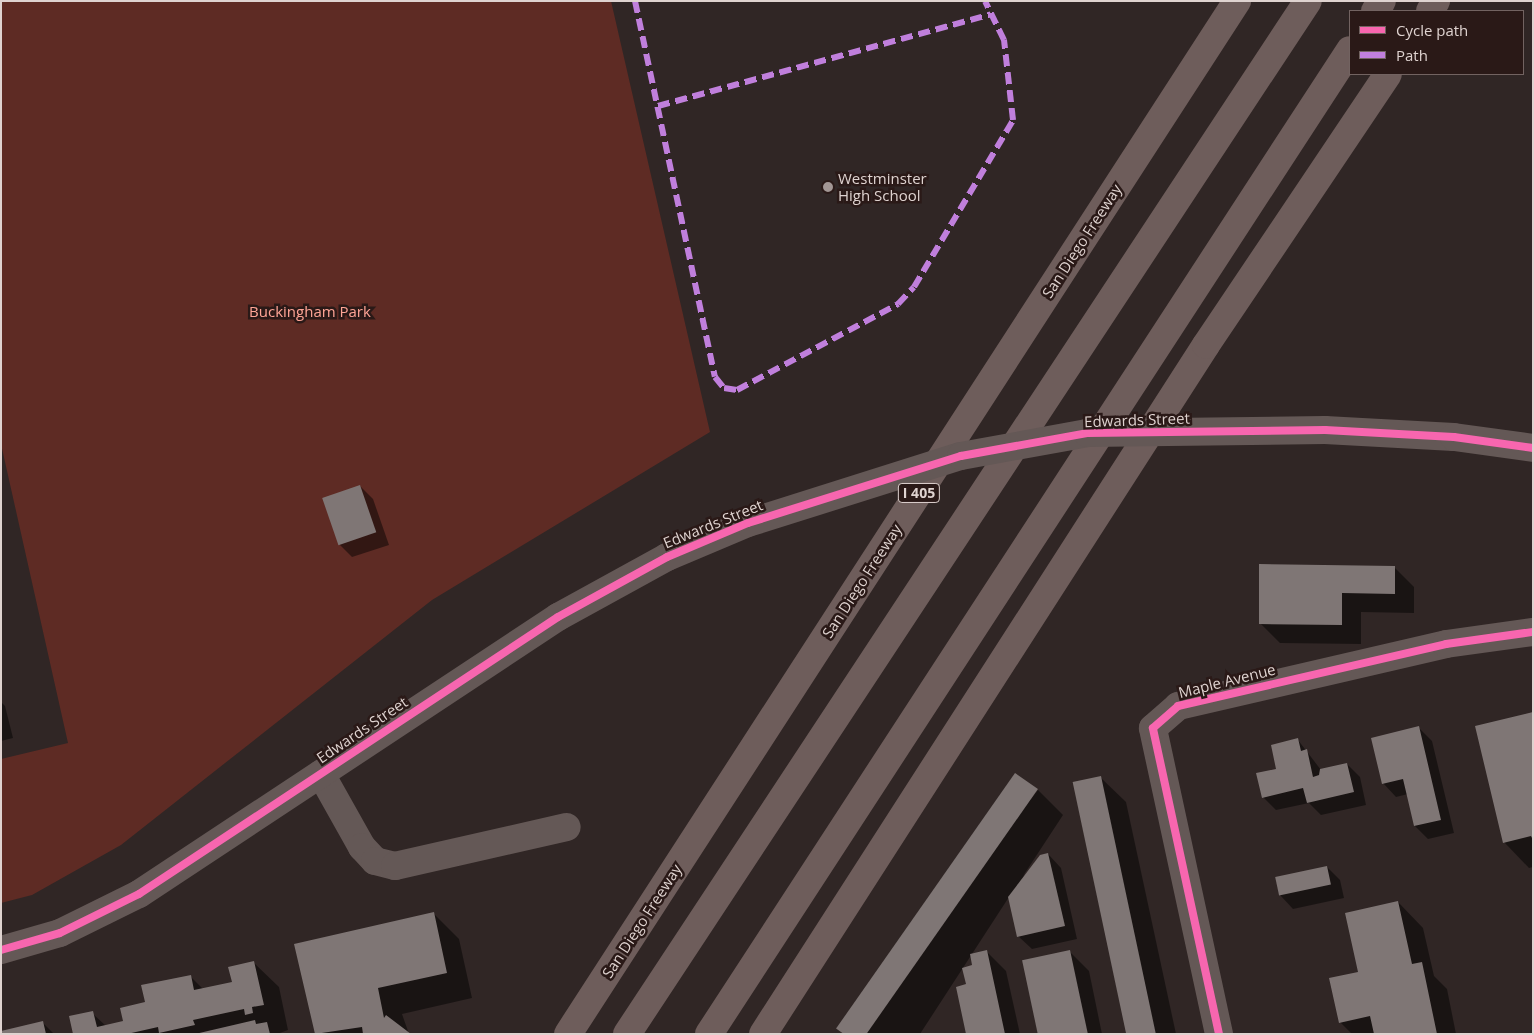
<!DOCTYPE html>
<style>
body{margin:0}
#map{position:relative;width:1534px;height:1035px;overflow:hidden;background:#302625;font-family:"Open Sans",sans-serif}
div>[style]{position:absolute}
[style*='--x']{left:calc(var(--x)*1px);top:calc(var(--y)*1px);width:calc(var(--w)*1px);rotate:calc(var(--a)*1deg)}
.green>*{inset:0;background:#5e2b24}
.shadow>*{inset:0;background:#0007}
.building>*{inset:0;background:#7f7675;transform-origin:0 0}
.minor>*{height:28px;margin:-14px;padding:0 14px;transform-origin:14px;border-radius:14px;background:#645856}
.highway>*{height:28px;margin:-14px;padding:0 14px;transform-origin:14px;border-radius:14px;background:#6e5d5b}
.minor-bridge>*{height:28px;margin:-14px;padding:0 14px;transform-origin:14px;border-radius:14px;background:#645856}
.quiet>*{height:6px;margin-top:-3px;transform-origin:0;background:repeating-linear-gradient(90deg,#c07fdc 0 12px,transparent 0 18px)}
.cycleway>*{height:8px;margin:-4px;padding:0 4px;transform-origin:4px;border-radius:4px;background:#f766af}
.dots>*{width:14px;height:14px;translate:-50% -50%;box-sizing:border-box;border:2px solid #2a1917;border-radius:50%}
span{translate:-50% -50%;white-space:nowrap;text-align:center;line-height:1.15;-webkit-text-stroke:5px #2a1917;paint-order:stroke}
.shield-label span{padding:1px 4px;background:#2a1917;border:1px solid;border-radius:4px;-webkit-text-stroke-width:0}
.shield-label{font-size:14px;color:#dfd3d0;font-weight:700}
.poi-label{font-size:15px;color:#dfd3d0}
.left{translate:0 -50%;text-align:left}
.street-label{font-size:15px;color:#dfd3d0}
.park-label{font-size:15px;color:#ffa596}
.frame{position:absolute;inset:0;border:2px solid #dfd3d0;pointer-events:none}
.legend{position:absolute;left:1349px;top:10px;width:175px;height:65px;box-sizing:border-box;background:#2a1917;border:1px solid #726361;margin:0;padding:6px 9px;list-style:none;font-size:15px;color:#dfd3d0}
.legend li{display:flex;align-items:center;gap:10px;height:25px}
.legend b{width:25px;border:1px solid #726361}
</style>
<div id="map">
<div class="green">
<div style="clip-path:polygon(1px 1px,611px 1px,710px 432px,432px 600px,121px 845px,32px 895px,1px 903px,1px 759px,68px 743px,1px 444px)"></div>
</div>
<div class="shadow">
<div style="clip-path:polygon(360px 486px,373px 499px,389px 545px,352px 557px,339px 544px)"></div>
<div style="clip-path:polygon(1394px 567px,1414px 587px,1414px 613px,1361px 612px,1361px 644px,1280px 643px,1260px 623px)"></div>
<div style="clip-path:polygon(1px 702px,5px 706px,13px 738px,1px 741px)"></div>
<div style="clip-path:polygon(1533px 713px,1533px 867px,1529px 868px,1504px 842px)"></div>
<div style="clip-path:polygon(1419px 728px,1432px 741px,1454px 833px,1428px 839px,1415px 826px,1408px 794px,1396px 797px,1383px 783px)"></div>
<div style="clip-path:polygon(1298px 740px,1321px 770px,1347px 764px,1360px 777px,1366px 805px,1321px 815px,1309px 803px,1276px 810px,1263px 797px)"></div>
<div style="clip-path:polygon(1100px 777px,1126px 802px,1176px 1034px,1129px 1034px)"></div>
<div style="clip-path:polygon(1038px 790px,1063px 815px,1023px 876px,1048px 854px,1061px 868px,1077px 939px,1032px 949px,1018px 936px,1009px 897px,920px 1034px,846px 1034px)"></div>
<div style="clip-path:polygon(1327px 867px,1340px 880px,1344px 898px,1293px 909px,1280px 895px)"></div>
<div style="clip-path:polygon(1398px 902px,1423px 928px,1434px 976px,1447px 989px,1456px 1034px,1352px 1034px,1340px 1022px,1359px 973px)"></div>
<div style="clip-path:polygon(434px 914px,459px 939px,472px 998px,402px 1014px,409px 1034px,316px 1034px)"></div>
<div style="clip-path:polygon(1069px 951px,1089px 971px,1102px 1034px,1039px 1034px)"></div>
<div style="clip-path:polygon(987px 952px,1006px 971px,1020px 1034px,968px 1034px,967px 985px,974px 966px)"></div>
<div style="clip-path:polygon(253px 962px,279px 987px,288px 1030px,277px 1034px,74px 1034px,92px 1013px,106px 1026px,124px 1022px,190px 976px,204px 990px,233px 983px)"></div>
<div style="clip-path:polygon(43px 1023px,54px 1034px,1px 1034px)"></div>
</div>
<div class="building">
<div style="left:360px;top:485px;width:50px;height:40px;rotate:71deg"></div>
<div style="clip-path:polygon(1259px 564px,1395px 566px,1395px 594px,1342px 593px,1342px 625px,1259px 624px)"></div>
<div style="clip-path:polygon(1533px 712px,1533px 840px,1531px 836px,1503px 843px,1475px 726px)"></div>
<div style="clip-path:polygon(1419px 726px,1441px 820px,1414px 826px,1403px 779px,1382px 784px,1371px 738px)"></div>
<div style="clip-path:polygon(1298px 738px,1301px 751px,1307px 749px,1313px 777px,1319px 775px,1320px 769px,1347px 763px,1354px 792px,1307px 803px,1303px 788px,1262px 798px,1256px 773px,1276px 769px,1271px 745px)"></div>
<div style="left:1015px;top:773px;width:28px;height:312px;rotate:35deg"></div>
<div style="left:1101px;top:776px;width:264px;height:29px;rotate:78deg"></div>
<div style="clip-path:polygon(1048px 853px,1065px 926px,1017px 937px,1008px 897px,1040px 855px)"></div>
<div style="left:1327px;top:866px;width:19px;height:53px;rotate:78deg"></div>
<div style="clip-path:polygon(1398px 901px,1412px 964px,1422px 962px,1437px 1034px,1374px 1034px,1370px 1016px,1339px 1023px,1329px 978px,1358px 972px,1345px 913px)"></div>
<div style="clip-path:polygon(434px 912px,447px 973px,378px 988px,384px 1018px,386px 1015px,411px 1034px,363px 1034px,362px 1027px,315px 1034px,294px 944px)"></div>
<div style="clip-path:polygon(987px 950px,1005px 1034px,966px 1034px,956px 987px,966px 984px,962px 968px,972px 965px,970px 954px)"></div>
<div style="left:1070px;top:950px;width:86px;height:49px;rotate:78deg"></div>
<div style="clip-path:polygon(254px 961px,264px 1005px,252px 1007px,253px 1013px,245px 1015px,244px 1009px,193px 1020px,195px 1025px,159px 1033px,158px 1027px,127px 1034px,73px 1034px,69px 1016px,93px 1011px,97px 1027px,123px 1021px,120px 1008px,145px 1002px,141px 985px,191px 975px,194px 990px,232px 982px,228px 967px)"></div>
<div style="clip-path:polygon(255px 1020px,256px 1024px,267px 1022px,270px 1034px,195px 1034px)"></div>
<div style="clip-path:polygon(43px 1021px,46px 1034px,1px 1034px,1px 1031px)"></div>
</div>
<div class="minor">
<div style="--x:1325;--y:430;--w:129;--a:3.1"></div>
<div style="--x:1454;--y:437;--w:80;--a:7.9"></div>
<div style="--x:321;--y:774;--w:84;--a:60.7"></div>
<div style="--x:362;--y:847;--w:19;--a:47"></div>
<div style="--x:375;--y:861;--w:21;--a:14"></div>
<div style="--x:395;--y:866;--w:176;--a:-12.8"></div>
<div style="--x:1;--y:950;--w:61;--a:-16.1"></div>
<div style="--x:60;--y:933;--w:88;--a:-26.3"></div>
<div style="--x:139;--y:894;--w:502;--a:-33.47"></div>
<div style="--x:558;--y:617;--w:124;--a:-28.8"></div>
<div style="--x:667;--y:557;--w:88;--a:-22.8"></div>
<div style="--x:1219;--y:1034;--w:313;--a:-102.2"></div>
<div style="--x:1153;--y:728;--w:33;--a:-41"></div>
<div style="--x:1178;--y:706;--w:275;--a:-13"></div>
<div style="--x:1446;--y:644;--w:88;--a:-7.9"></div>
</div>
<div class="highway">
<div style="--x:1375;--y:11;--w:12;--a:-55"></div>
<div style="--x:1430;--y:11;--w:12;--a:-59"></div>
<div style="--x:568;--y:1034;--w:1231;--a:-57.07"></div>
<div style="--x:627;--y:1034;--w:1237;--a:-56.61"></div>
<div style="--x:709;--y:1034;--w:1174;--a:-56.92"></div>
<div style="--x:763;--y:1034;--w:819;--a:-57.26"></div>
<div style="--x:1206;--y:345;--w:326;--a:-56.1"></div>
</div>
<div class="minor-bridge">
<div style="--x:748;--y:523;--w:223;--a:-17.5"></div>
<div style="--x:961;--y:456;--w:128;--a:-10.3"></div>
<div style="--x:1087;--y:433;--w:238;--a:-0.7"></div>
</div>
<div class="quiet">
<div style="--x:635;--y:1;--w:384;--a:78"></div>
<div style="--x:715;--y:377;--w:14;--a:51"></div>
<div style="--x:724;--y:388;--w:13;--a:9"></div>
<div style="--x:737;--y:390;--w:183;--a:-28.1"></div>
<div style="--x:898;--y:304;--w:23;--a:-47"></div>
<div style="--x:914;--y:287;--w:194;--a:-59.3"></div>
<div style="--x:1013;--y:120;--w:81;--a:-96.4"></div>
<div style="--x:1004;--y:40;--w:43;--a:-116"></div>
<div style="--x:658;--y:106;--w:345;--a:-15.4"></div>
</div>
<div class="cycleway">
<div style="--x:1;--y:950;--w:61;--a:-16.1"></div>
<div style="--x:60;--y:933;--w:88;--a:-26.3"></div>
<div style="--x:139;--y:894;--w:502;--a:-33.47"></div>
<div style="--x:558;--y:617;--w:124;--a:-28.8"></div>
<div style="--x:667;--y:557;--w:88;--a:-22.8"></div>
<div style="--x:748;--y:523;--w:223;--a:-17.5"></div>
<div style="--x:961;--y:456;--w:128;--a:-10.3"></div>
<div style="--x:1087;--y:433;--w:238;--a:-0.7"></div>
<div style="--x:1325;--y:430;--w:129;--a:3.1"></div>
<div style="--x:1454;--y:437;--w:80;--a:7.9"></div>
<div style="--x:1219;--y:1034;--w:313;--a:-102.2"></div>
<div style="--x:1153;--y:728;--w:33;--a:-41"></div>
<div style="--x:1178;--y:706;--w:275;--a:-13"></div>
<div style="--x:1446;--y:644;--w:88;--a:-7.9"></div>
</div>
<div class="dots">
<div style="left:828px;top:187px;background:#a29694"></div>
</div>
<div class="shield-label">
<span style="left:919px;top:493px">I 405</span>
</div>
<div class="poi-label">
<span class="left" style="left:838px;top:187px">Westminster<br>High School</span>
</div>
<div class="street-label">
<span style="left:1082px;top:241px;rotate:-57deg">San Diego Freeway</span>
<span style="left:1137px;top:420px;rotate:-2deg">Edwards Street</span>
<span style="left:713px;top:524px;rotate:-22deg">Edwards Street</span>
<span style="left:862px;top:581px;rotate:-57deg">San Diego Freeway</span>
<span style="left:1227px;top:681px;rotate:-14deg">Maple Avenue</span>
<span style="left:362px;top:730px;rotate:-34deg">Edwards Street</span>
<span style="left:642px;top:921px;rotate:-57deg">San Diego Freeway</span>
</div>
<div class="park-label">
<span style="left:310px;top:312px">Buckingham Park</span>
</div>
<div class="frame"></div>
<ul class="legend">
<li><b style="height:6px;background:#f766af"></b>Cycle path</li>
<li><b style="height:6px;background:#c07fdc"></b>Path</li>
</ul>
</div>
